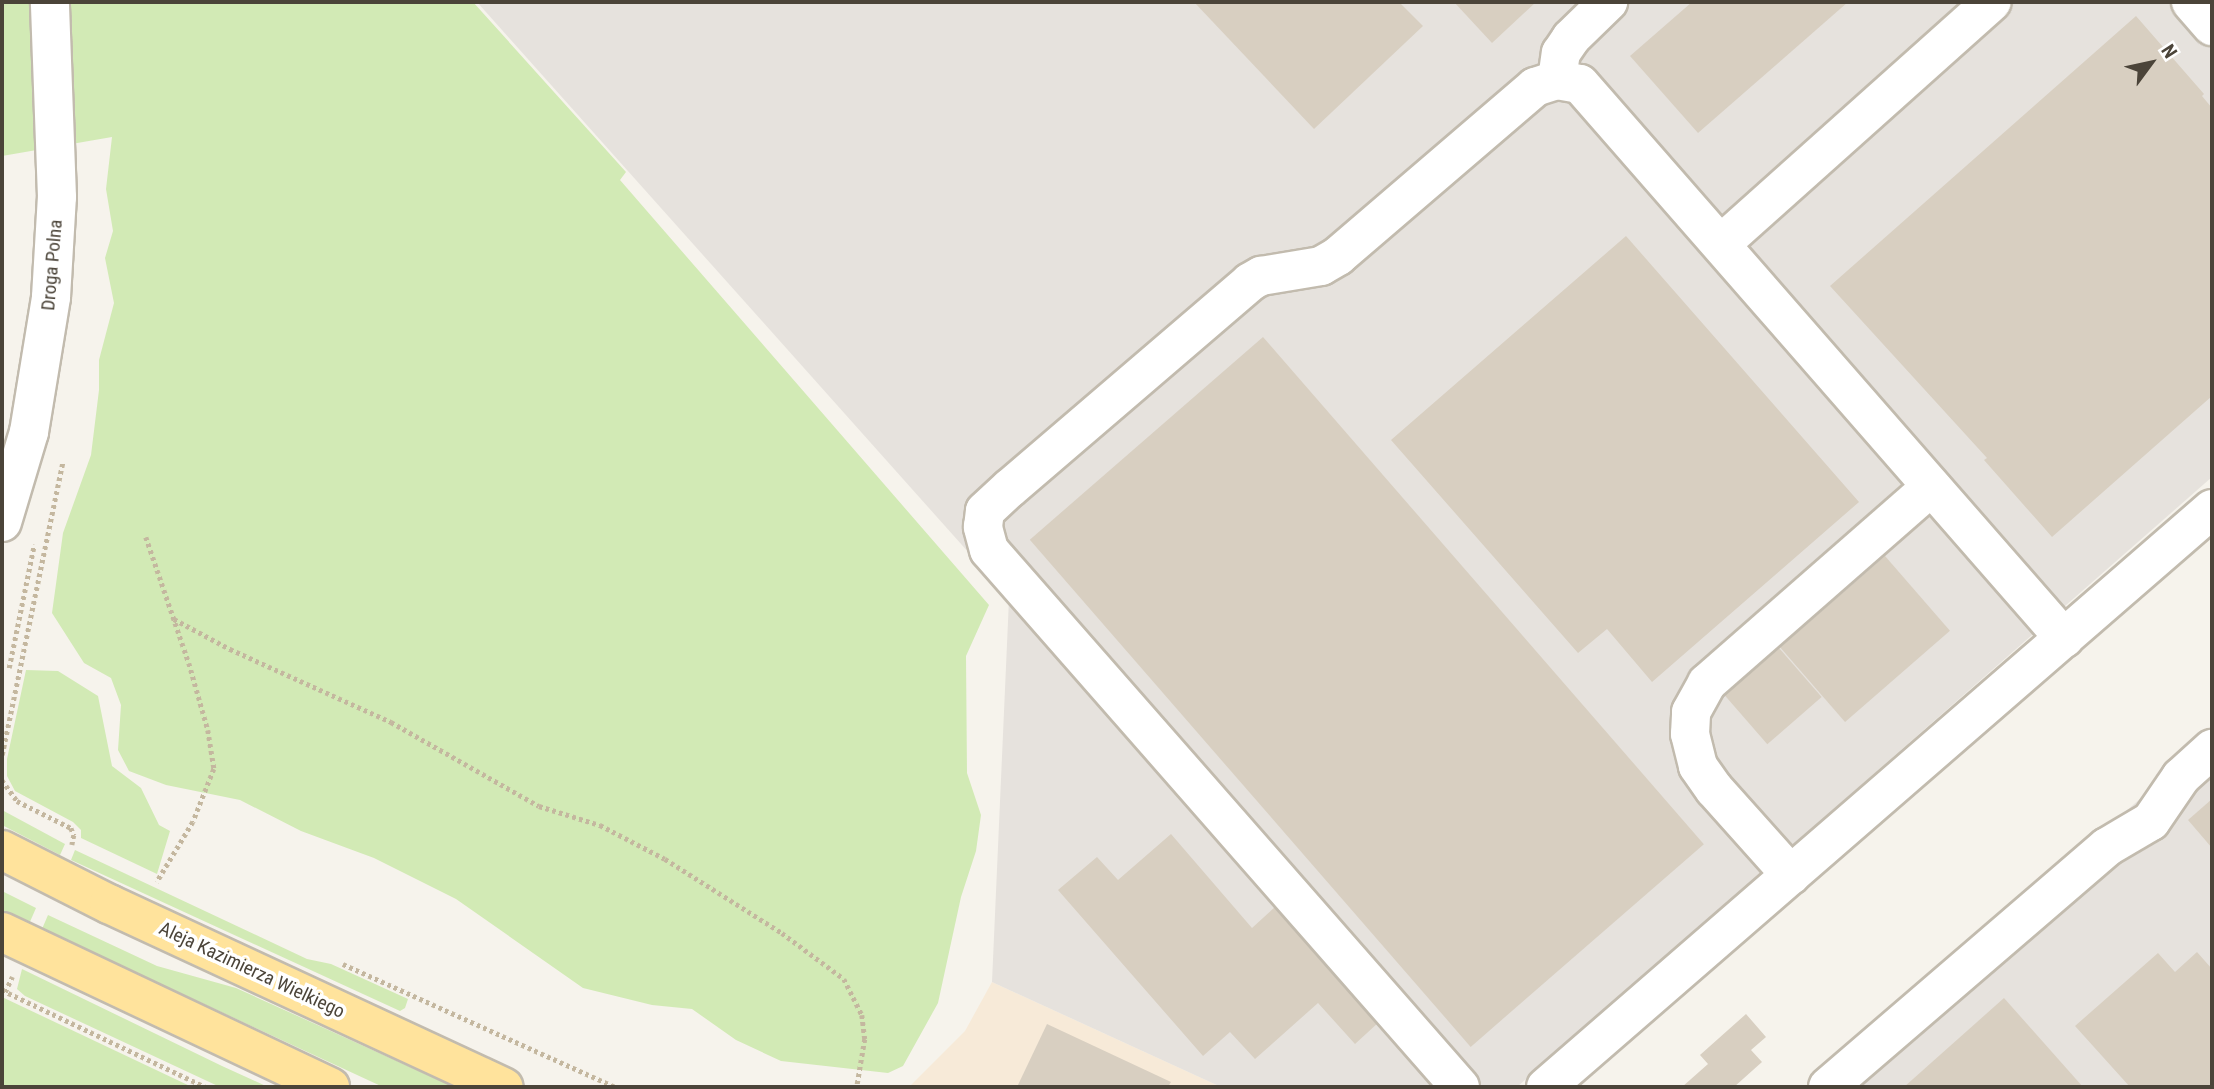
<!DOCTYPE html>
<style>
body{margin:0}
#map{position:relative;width:2214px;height:1089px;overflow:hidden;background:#f6f3ec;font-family:"Roboto Condensed",sans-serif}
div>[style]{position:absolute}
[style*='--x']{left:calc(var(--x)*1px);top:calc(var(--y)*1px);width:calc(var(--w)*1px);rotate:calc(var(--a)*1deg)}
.commercial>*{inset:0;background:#f7ead8}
.industrial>*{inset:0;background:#e6e2dd}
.green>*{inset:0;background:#d2eab5}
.building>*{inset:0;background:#d8cfc1;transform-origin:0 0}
.path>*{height:4.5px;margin-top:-2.25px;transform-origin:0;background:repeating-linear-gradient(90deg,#c4b79f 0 3.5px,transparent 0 7px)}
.roads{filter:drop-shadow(2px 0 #c2bbae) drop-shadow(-2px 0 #c2bbae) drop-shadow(0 2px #c2bbae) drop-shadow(0 -2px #c2bbae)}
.minor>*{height:38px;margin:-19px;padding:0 19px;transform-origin:19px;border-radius:19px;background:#fff}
.major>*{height:38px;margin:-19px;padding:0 19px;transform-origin:19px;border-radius:19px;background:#ffe39c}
span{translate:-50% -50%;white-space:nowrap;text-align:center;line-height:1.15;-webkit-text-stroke:7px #fff;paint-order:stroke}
.street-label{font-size:19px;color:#4b4439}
.frame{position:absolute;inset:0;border:4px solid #4b4439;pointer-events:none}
.north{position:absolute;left:2116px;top:28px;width:70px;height:70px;-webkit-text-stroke:5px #fff;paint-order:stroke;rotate:57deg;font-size:19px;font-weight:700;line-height:28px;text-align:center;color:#4b4439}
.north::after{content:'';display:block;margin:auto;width:24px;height:32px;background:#4b4439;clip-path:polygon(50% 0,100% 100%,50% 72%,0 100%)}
</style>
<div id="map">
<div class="commercial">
<div style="clip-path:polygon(992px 982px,1221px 1087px,909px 1087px,965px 1031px)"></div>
</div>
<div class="industrial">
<div style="clip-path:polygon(477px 2px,2212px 2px,2212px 477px,1517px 1087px,1446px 1087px)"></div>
<div style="clip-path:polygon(1009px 599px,1438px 1087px,1221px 1087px,992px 982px)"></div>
<div style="clip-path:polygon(2212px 735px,2212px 1087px,1815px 1087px)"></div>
</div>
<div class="green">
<div style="clip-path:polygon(2px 2px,473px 2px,626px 172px,620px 180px,989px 605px,966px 656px,967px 773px,981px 815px,976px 851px,961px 897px,938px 1003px,903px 1066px,888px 1073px,781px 1061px,736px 1040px,692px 1009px,652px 1005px,583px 988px,456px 899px,374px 858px,301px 831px,240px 800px,166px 785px,129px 771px,118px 750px,121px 705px,111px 678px,84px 663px,52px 613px,63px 533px,91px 455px,99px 390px,99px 360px,114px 303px,105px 258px,113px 231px,106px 189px,112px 137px,2px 156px)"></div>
<div style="clip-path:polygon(26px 670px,58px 671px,98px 696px,112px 766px,141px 788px,159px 825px,170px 831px,157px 874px,81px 838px,81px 830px,73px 822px,15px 791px,7px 776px,7px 759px)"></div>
<div style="clip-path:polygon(2px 810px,65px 844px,60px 855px,2px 825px)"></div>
<div style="clip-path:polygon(75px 850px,307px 959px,331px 964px,408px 999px,405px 1008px,400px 1011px,71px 860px)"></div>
<div style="clip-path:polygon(2px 891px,36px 908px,29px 924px,2px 911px)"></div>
<div style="clip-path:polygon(48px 915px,157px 966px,236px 988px,454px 1087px,383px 1087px,42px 929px)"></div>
<div style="clip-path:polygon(22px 969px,222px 1066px,268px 1087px,220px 1087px,25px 996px,17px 989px)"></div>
<div style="clip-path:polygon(2px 997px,192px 1087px,2px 1087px)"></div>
</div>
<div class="building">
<div style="clip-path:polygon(1194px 2px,1399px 2px,1423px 26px,1314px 129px)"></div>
<div style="clip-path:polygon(1454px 2px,1536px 2px,1492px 43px)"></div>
<div style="clip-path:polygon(1692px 2px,1848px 2px,1698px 133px,1630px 56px)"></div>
<div style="clip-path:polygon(2136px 16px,2204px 94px,2202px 96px,2212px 108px,2212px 396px,2052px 537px,1984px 460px,1987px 458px,1830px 286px)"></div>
<div style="clip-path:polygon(1626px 236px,1859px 502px,1652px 682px,1607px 629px,1578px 653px,1391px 440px)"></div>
<div style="left:1263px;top:337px;width:672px;height:309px;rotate:49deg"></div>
<div style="left:1885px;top:556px;width:99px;height:139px;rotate:49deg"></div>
<div style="left:1779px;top:648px;width:65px;height:72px;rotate:49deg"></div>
<div style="clip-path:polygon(2212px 799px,2212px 848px,2188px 820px)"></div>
<div style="clip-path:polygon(1171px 834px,1252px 928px,1276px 906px,1379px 1022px,1355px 1044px,1318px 1003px,1255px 1059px,1230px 1032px,1203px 1056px,1058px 890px,1097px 857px,1118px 880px)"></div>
<div style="clip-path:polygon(2197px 952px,2212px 969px,2212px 1087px,2130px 1087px,2075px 1026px,2158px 953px,2175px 972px)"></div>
<div style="clip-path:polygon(2004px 998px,2083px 1087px,1904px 1087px)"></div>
<div style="clip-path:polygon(1746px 1014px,1766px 1037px,1751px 1050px,1762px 1062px,1734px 1087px,1682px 1087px,1708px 1064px,1700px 1055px)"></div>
<div style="clip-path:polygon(1047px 1024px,1171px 1082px,1168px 1087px,1017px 1087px)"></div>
</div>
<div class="path">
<div style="--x:146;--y:537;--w:133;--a:71.2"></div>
<div style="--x:189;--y:663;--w:70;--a:74.2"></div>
<div style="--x:208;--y:730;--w:39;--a:81"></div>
<div style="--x:214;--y:769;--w:57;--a:111.6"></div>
<div style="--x:193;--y:822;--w:70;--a:121"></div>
<div style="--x:174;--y:619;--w:64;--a:28.2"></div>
<div style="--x:230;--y:649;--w:177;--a:24.4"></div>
<div style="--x:391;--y:722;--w:170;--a:29.6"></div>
<div style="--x:539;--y:806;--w:64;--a:17.3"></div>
<div style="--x:600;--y:825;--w:73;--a:27.6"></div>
<div style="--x:665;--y:859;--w:138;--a:32.3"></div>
<div style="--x:782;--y:933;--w:77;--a:36.6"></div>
<div style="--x:844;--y:979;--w:40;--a:63.4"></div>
<div style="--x:862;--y:1015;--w:24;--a:83"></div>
<div style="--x:865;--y:1039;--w:49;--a:99.5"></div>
<div style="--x:9;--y:668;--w:126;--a:-78.5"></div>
<div style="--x:2;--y:755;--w:300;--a:-78.3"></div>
<div style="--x:2;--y:780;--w:26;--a:54"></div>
<div style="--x:17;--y:801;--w:60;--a:26.6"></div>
<div style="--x:71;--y:828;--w:8;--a:67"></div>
<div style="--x:74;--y:835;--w:10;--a:101"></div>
<div style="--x:343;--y:964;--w:299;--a:24.3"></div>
<div style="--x:2;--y:990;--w:225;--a:25.5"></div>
<div style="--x:5;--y:992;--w:17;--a:-65"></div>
</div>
<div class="roads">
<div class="minor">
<div style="--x:2191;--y:2;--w:32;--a:49"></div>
<div style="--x:1557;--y:80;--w:27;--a:-82"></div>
<div style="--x:1561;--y:53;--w:18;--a:-56"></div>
<div style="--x:1571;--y:38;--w:52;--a:-44.2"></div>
<div style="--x:1721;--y:244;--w:363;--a:-41.8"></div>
<div style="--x:2;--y:522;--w:94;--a:-73.3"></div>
<div style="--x:29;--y:432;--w:137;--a:-80.7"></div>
<div style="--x:51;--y:297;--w:100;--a:-86.6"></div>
<div style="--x:57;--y:197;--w:195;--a:-92.1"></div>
<div style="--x:1791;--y:875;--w:115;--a:-131.8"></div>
<div style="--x:1714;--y:789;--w:28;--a:-125"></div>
<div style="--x:1698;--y:766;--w:33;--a:-104"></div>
<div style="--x:1690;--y:734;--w:22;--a:-87"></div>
<div style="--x:1691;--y:712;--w:33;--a:-61"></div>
<div style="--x:1707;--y:683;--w:298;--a:-41.2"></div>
<div style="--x:1460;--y:1087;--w:714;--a:-131.25"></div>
<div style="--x:989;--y:550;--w:24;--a:-105"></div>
<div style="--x:983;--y:527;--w:16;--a:-83"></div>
<div style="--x:985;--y:511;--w:34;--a:-43"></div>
<div style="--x:1010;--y:488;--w:316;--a:-40.6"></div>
<div style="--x:1250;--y:282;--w:13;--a:-29"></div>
<div style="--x:1261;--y:276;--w:61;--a:-9.5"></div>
<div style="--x:1321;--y:266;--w:20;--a:-30"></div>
<div style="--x:1338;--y:256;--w:260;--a:-40.6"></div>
<div style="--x:1535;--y:87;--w:23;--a:-18"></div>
<div style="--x:1557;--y:80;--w:23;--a:10"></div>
<div style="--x:1580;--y:84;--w:736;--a:48.86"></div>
<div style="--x:1546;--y:1087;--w:882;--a:-40.95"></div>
<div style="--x:1828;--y:1087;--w:368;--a:-40.7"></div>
<div style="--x:2107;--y:847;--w:51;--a:-30.6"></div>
<div style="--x:2151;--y:821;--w:53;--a:-55.7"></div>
<div style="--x:2181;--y:777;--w:42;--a:-42.1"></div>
</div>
<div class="major">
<div style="--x:2;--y:850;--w:120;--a:26.8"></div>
<div style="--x:109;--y:904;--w:435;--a:24.9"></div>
<div style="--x:2;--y:932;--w:363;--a:25.3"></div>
</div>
</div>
<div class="street-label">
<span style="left:52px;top:265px;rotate:-85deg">Droga Polna</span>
<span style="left:252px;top:970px;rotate:25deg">Aleja Kazimierza Wielkiego</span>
</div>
<div class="frame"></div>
<div class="north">N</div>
</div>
